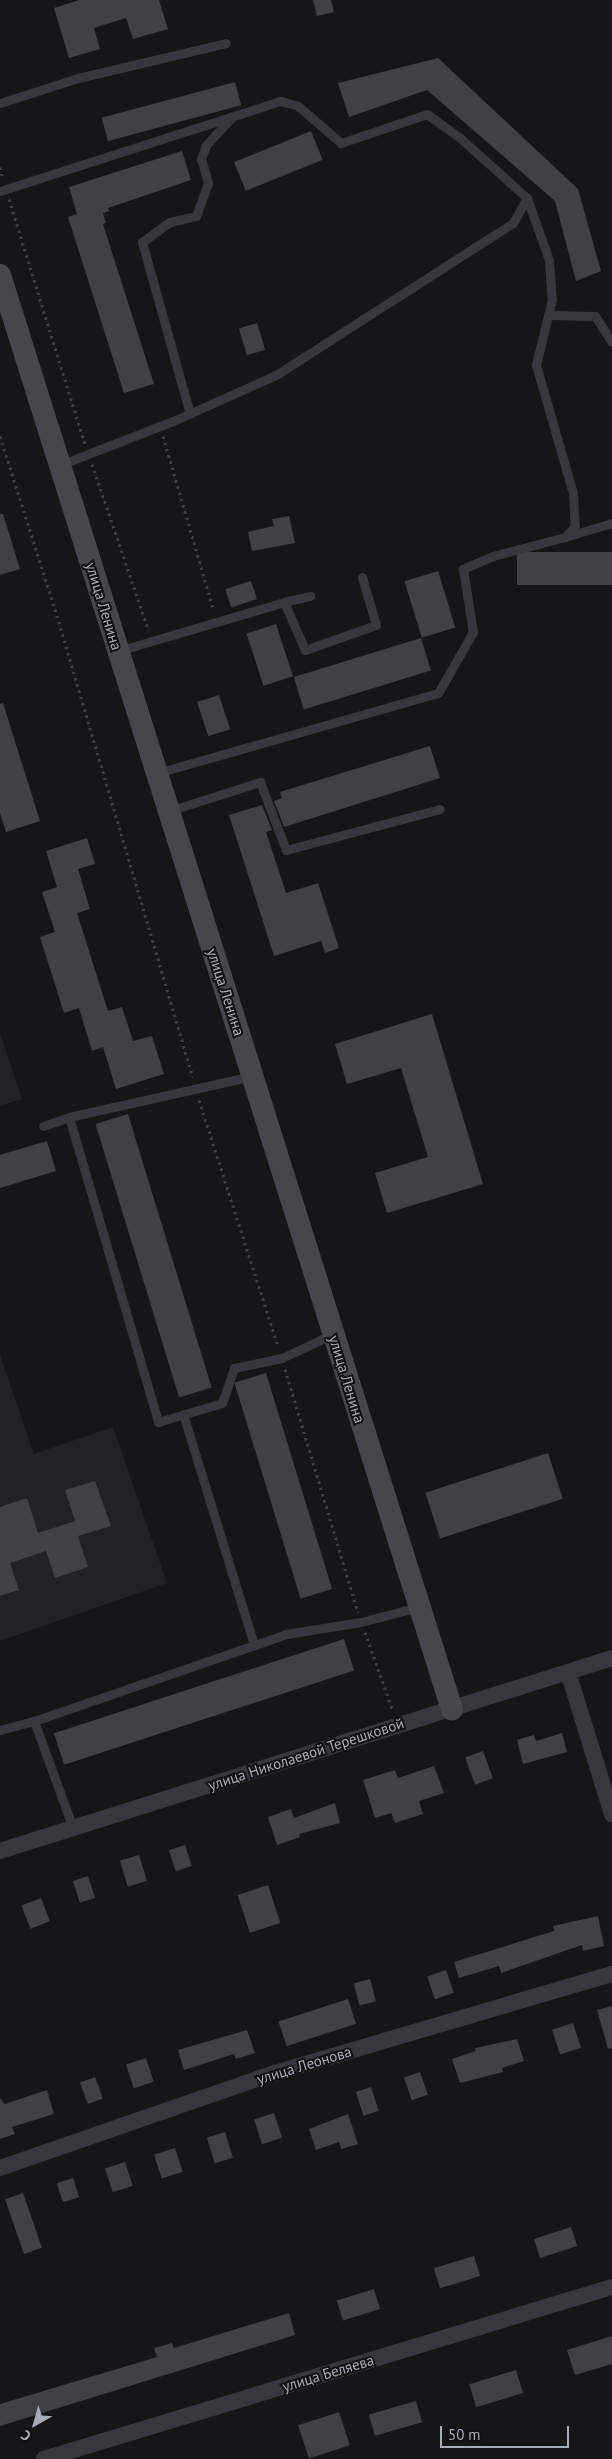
<!DOCTYPE html>
<meta charset="utf-8">
<style>
body{margin:0}
#map{position:relative;width:612px;height:2459px;overflow:hidden;background:#161618;font-family:"PT Sans",sans-serif}
div>[style]{position:absolute}
[style*='--x']{left:calc(var(--x)*1px);top:calc(var(--y)*1px);width:calc(var(--w)*1px);rotate:calc(var(--a)*1deg)}
.built>*{inset:0;background:#222225}
.building>*{inset:0;background:#404145;transform-origin:0 0}
.path>*{height:3px;margin-top:-1.5px;transform-origin:0;background:repeating-linear-gradient(90deg,#3d3f44 0 2.5px,transparent 0 6.5px)}
.lane>*{height:9px;margin:-4.5px;padding:0 4.5px;transform-origin:4.5px;border-radius:4.5px;background:#37383d}
.street>*{height:16px;margin:-8px;padding:0 8px;transform-origin:8px;border-radius:8px;background:#37383d}
.secondary>*{height:22px;margin:-11px;padding:0 11px;transform-origin:11px;border-radius:11px;background:#45474d}
span{translate:-50% -50%;white-space:nowrap;text-align:center;line-height:1.15;-webkit-text-stroke:4px #111113;paint-order:stroke}
.street-label{font-size:15px;color:#a8adb8}
.north{position:absolute;left:10px;top:2399px;width:50px;height:50px;-webkit-text-stroke:4px #111113;paint-order:stroke;rotate:218deg;font-size:14px;font-weight:700;line-height:20px;text-align:center;color:#a8adb8}
.north::after{content:'';display:block;margin:auto;width:18px;height:22px;background:#a8adb8;clip-path:polygon(50% 0,100% 100%,50% 72%,0 100%)}
.scale{position:absolute;left:440px;top:2426px;width:129px;height:22px;box-sizing:border-box;border:2px solid #a8adb8;border-top:0;padding-left:6px;font-size:15px;line-height:18px;white-space:nowrap;color:#a8adb8;-webkit-text-stroke:4px #111113;paint-order:stroke}
</style>
<div id="map">
<div class="built">
<div style="clip-path:polygon(0 1033px,22px 1099px,0 1106px)"></div>
<div style="clip-path:polygon(0 1355px,34px 1454px,113px 1427px,167px 1583px,0 1641px)"></div>
</div>
<div class="building">
<div style="clip-path:polygon(79px 0,159px 0,168px 29px,133px 39px,126px 18px,94px 28px,100px 49px,69px 58px,54px 8px)"></div>
<div style="clip-path:polygon(313px 0,331px 0,334px 12px,317px 16px)"></div>
<div style="clip-path:polygon(438px 58px,578px 189px,601px 271px,576px 281px,555px 201px,427px 90px,349px 117px,338px 83px)"></div>
<div style="left:235px;top:82px;width:24px;height:138px;rotate:75deg"></div>
<div style="left:311px;top:131px;width:31px;height:83px;rotate:68deg"></div>
<div style="clip-path:polygon(182px 151px,191px 180px,108px 208px,109px 211px,103px 213px,106px 223px,103px 224px,154px 384px,124px 393px,68px 217px,77px 214px,69px 187px)"></div>
<div style="left:257px;top:323px;width:28px;height:19px;rotate:73deg"></div>
<div style="clip-path:polygon(0 514px,3px 514px,20px 569px,0 575px)"></div>
<div style="clip-path:polygon(289px 516px,295px 543px,252px 551px,248px 532px,274px 526px,272px 519px)"></div>
<div style="left:612px;top:552px;width:33px;height:95px;rotate:90deg"></div>
<div style="left:438px;top:571px;width:59px;height:35px;rotate:73deg"></div>
<div style="left:251px;top:581px;width:19px;height:27px;rotate:72deg"></div>
<div style="left:276px;top:624px;width:55px;height:31px;rotate:72deg"></div>
<div style="left:421px;top:638px;width:34px;height:133px;rotate:73deg"></div>
<div style="left:219px;top:695px;width:36px;height:23px;rotate:72deg"></div>
<div style="clip-path:polygon(3px 703px,40px 821px,6px 832px,0 813px,0 704px)"></div>
<div style="clip-path:polygon(430px 746px,440px 778px,284px 827px,274px 801px,282px 798px,280px 792px)"></div>
<div style="clip-path:polygon(262px 805px,272px 830px,266px 832px,286px 893px,318px 883px,339px 948px,325px 953px,321px 941px,274px 956px,229px 815px)"></div>
<div style="clip-path:polygon(87px 838px,95px 864px,78px 869px,90px 909px,77px 913px,108px 1011px,122px 1007px,133px 1041px,152px 1036px,164px 1074px,116px 1089px,103px 1047px,92px 1051px,79px 1008px,64px 1013px,40px 937px,55px 932px,42px 892px,57px 887px,46px 851px)"></div>
<div style="clip-path:polygon(432px 1014px,483px 1184px,387px 1213px,375px 1173px,428px 1157px,401px 1068px,347px 1084px,335px 1044px)"></div>
<div style="left:128px;top:1114px;width:286px;height:34px;rotate:73deg"></div>
<div style="clip-path:polygon(47px 1141px,56px 1171px,0 1188px,0 1155px)"></div>
<div style="left:266px;top:1373px;width:226px;height:33px;rotate:73deg"></div>
<div style="left:548px;top:1453px;width:48px;height:129px;rotate:72deg"></div>
<div style="clip-path:polygon(95px 1481px,111px 1526px,78px 1536px,88px 1567px,55px 1578px,46px 1551px,10px 1563px,19px 1590px,0 1596px,0 1507px,27px 1498px,38px 1533px,75px 1521px,65px 1490px)"></div>
<div style="left:344px;top:1639px;width:33px;height:305px;rotate:72deg"></div>
<div style="clip-path:polygon(562px 1733px,567px 1752px,523px 1764px,517px 1740px,534px 1735px,536px 1741px)"></div>
<div style="left:483px;top:1751px;width:29px;height:19px;rotate:70deg"></div>
<div style="clip-path:polygon(434px 1766px,444px 1793px,419px 1801px,423px 1814px,395px 1823px,391px 1813px,375px 1818px,363px 1780px,395px 1770px,398px 1778px)"></div>
<div style="clip-path:polygon(335px 1803px,340px 1823px,299px 1834px,300px 1837px,277px 1845px,268px 1817px,291px 1809px,294px 1818px)"></div>
<div style="left:185px;top:1845px;width:22px;height:17px;rotate:72deg"></div>
<div style="left:139px;top:1855px;width:27px;height:20px;rotate:73deg"></div>
<div style="left:88px;top:1876px;width:23px;height:16px;rotate:72deg"></div>
<div style="left:268px;top:1885px;width:40px;height:32px;rotate:72deg"></div>
<div style="left:41px;top:1898px;width:25px;height:21px;rotate:69deg"></div>
<div style="clip-path:polygon(598px 1916px,604px 1946px,583px 1951px,582px 1945px,501px 1973px,499px 1966px,459px 1978px,454px 1962px,554px 1931px,553px 1926px)"></div>
<div style="left:446px;top:1970px;width:24px;height:20px;rotate:71deg"></div>
<div style="left:370px;top:1979px;width:23px;height:17px;rotate:75deg"></div>
<div style="left:348px;top:1999px;width:26px;height:73px;rotate:72deg"></div>
<div style="clip-path:polygon(612px 2006px,612px 2048px,608px 2049px,597px 2010px)"></div>
<div style="left:573px;top:2023px;width:26px;height:22px;rotate:72deg"></div>
<div style="clip-path:polygon(247px 2030px,255px 2053px,236px 2059px,234px 2054px,184px 2070px,178px 2050px)"></div>
<div style="clip-path:polygon(517px 2039px,524px 2061px,502px 2068px,503px 2072px,460px 2083px,452px 2059px,476px 2051px,475px 2048px)"></div>
<div style="left:146px;top:2058px;width:25px;height:21px;rotate:72deg"></div>
<div style="left:420px;top:2072px;width:24px;height:17px;rotate:71deg"></div>
<div style="left:95px;top:2077px;width:23px;height:16px;rotate:70deg"></div>
<div style="left:371px;top:2087px;width:25px;height:16px;rotate:72deg"></div>
<div style="clip-path:polygon(47px 2090px,54px 2114px,12px 2127px,15px 2134px,0 2139px,0 2098px,5px 2104px)"></div>
<div style="left:274px;top:2113px;width:26px;height:21px;rotate:72deg"></div>
<div style="clip-path:polygon(348px 2114px,358px 2144px,341px 2149px,339px 2142px,316px 2150px,309px 2129px)"></div>
<div style="left:225px;top:2132px;width:27px;height:19px;rotate:73deg"></div>
<div style="left:175px;top:2148px;width:25px;height:22px;rotate:72deg"></div>
<div style="left:125px;top:2162px;width:25px;height:21px;rotate:72deg"></div>
<div style="left:73px;top:2178px;width:20px;height:17px;rotate:72deg"></div>
<div style="left:23px;top:2193px;width:58px;height:19px;rotate:71deg"></div>
<div style="left:571px;top:2227px;width:20px;height:39px;rotate:72deg"></div>
<div style="left:474px;top:2256px;width:21px;height:42px;rotate:73deg"></div>
<div style="left:374px;top:2289px;width:21px;height:39px;rotate:73deg"></div>
<div style="clip-path:polygon(289px 2313px,295px 2335px,0 2426px,0 2404px,157px 2357px,154px 2348px,172px 2343px,174px 2348px)"></div>
<div style="clip-path:polygon(612px 2336px,612px 2364px,575px 2375px,567px 2350px)"></div>
<div style="left:516px;top:2370px;width:24px;height:49px;rotate:73deg"></div>
<div style="left:416px;top:2401px;width:22px;height:49px;rotate:74deg"></div>
<div style="left:339px;top:2412px;width:35px;height:43px;rotate:72deg"></div>
</div>
<div class="path">
<div style="--x:0;--y:167;--w:12;--a:76"></div>
<div style="--x:9;--y:199;--w:257;--a:72.8"></div>
<div style="--x:0;--y:436;--w:182;--a:72.4"></div>
<div style="--x:55;--y:609;--w:488;--a:73.6"></div>
<div style="--x:163;--y:436;--w:182;--a:73.8"></div>
<div style="--x:92;--y:464;--w:176;--a:71.2"></div>
<div style="--x:199;--y:1100;--w:258;--a:72.2"></div>
<div style="--x:285;--y:1369;--w:254;--a:73.3"></div>
<div style="--x:365;--y:1632;--w:84;--a:70.5"></div>
</div>
<div class="lane">
<div style="--x:0;--y:103;--w:82;--a:-17.8"></div>
<div style="--x:78;--y:78;--w:152;--a:-13.3"></div>
<div style="--x:0;--y:191;--w:295;--a:-17.8"></div>
<div style="--x:281;--y:101;--w:18;--a:16"></div>
<div style="--x:298;--y:106;--w:57;--a:40.7"></div>
<div style="--x:341;--y:143;--w:91;--a:-18.6"></div>
<div style="--x:427;--y:114;--w:39;--a:36"></div>
<div style="--x:459;--y:137;--w:91;--a:41.9"></div>
<div style="--x:527;--y:198;--w:66;--a:70.5"></div>
<div style="--x:549;--y:260;--w:39;--a:86"></div>
<div style="--x:552;--y:299;--w:68;--a:103.6"></div>
<div style="--x:536;--y:365;--w:133;--a:73.9"></div>
<div style="--x:573;--y:493;--w:33;--a:87"></div>
<div style="--x:575;--y:526;--w:15;--a:132"></div>
<div style="--x:565;--y:537;--w:74;--a:165.2"></div>
<div style="--x:493;--y:556;--w:33;--a:157"></div>
<div style="--x:463;--y:569;--w:64;--a:81"></div>
<div style="--x:473;--y:632;--w:70;--a:119.8"></div>
<div style="--x:438;--y:693;--w:292;--a:164.1"></div>
<div style="--x:548;--y:315;--w:47;--a:1.2"></div>
<div style="--x:595;--y:316;--w:31;--a:57"></div>
<div style="--x:190;--y:414;--w:179;--a:-105.6"></div>
<div style="--x:142;--y:242;--w:34;--a:-36"></div>
<div style="--x:170;--y:222;--w:27;--a:-13"></div>
<div style="--x:196;--y:216;--w:35;--a:-70"></div>
<div style="--x:208;--y:183;--w:25;--a:-106"></div>
<div style="--x:201;--y:159;--w:15;--a:-70"></div>
<div style="--x:206;--y:145;--w:38;--a:-47"></div>
<div style="--x:60;--y:465;--w:121;--a:-21.3"></div>
<div style="--x:173;--y:421;--w:113;--a:-24.1"></div>
<div style="--x:276;--y:375;--w:282;--a:-32.7"></div>
<div style="--x:513;--y:223;--w:29;--a:-61"></div>
<div style="--x:565;--y:537;--w:49;--a:-16.6"></div>
<div style="--x:284;--y:602;--w:27;--a:-13"></div>
<div style="--x:118;--y:651;--w:173;--a:-16.4"></div>
<div style="--x:284;--y:602;--w:52;--a:66.4"></div>
<div style="--x:305;--y:650;--w:75;--a:-19.4"></div>
<div style="--x:376;--y:625;--w:50;--a:-106.3"></div>
<div style="--x:169;--y:811;--w:96;--a:-17.7"></div>
<div style="--x:260;--y:782;--w:73;--a:69.1"></div>
<div style="--x:286;--y:850;--w:159;--a:-14.9"></div>
<div style="--x:69;--y:1117;--w:318;--a:73.7"></div>
<div style="--x:158;--y:1422;--w:67;--a:-16.5"></div>
<div style="--x:222;--y:1403;--w:37;--a:-71"></div>
<div style="--x:234;--y:1368;--w:49;--a:-11.8"></div>
<div style="--x:282;--y:1358;--w:56;--a:-25.2"></div>
<div style="--x:43;--y:1126;--w:28;--a:-19"></div>
<div style="--x:69;--y:1117;--w:188;--a:-12.6"></div>
<div style="--x:183;--y:1414;--w:242;--a:72.9"></div>
<div style="--x:34;--y:1721;--w:267;--a:-19"></div>
<div style="--x:286;--y:1634;--w:76;--a:-9.1"></div>
<div style="--x:361;--y:1622;--w:59;--a:-14.7"></div>
<div style="--x:0;--y:1730;--w:35;--a:-15"></div>
<div style="--x:34;--y:1721;--w:114;--a:70"></div>
</div>
<div class="street">
<div style="--x:568;--y:1672;--w:149;--a:72.8"></div>
<div style="--x:0;--y:1851;--w:642;--a:-17.5"></div>
<div style="--x:0;--y:2168;--w:291;--a:-19.1"></div>
<div style="--x:275;--y:2073;--w:351;--a:-16.4"></div>
<div style="--x:44;--y:2459;--w:593;--a:-16.85"></div>
</div>
<div class="secondary">
<div style="--x:0;--y:275;--w:1504;--a:72.51"></div>
</div>
<div class="street-label">
<span style="left:104px;top:606px;rotate:73deg">улица Ленина</span>
<span style="left:226px;top:992px;rotate:72deg">улица Ленина</span>
<span style="left:347px;top:1379px;rotate:73deg">улица Ленина</span>
<span style="left:306px;top:1754px;rotate:-18deg">улица Николаевой Терешковой</span>
<span style="left:304px;top:2065px;rotate:-17deg">улица Леонова</span>
<span style="left:328px;top:2373px;rotate:-17deg">улица Беляева</span>
</div>
<div class="north">С</div>
<div class="scale">50 m</div>
</div>
